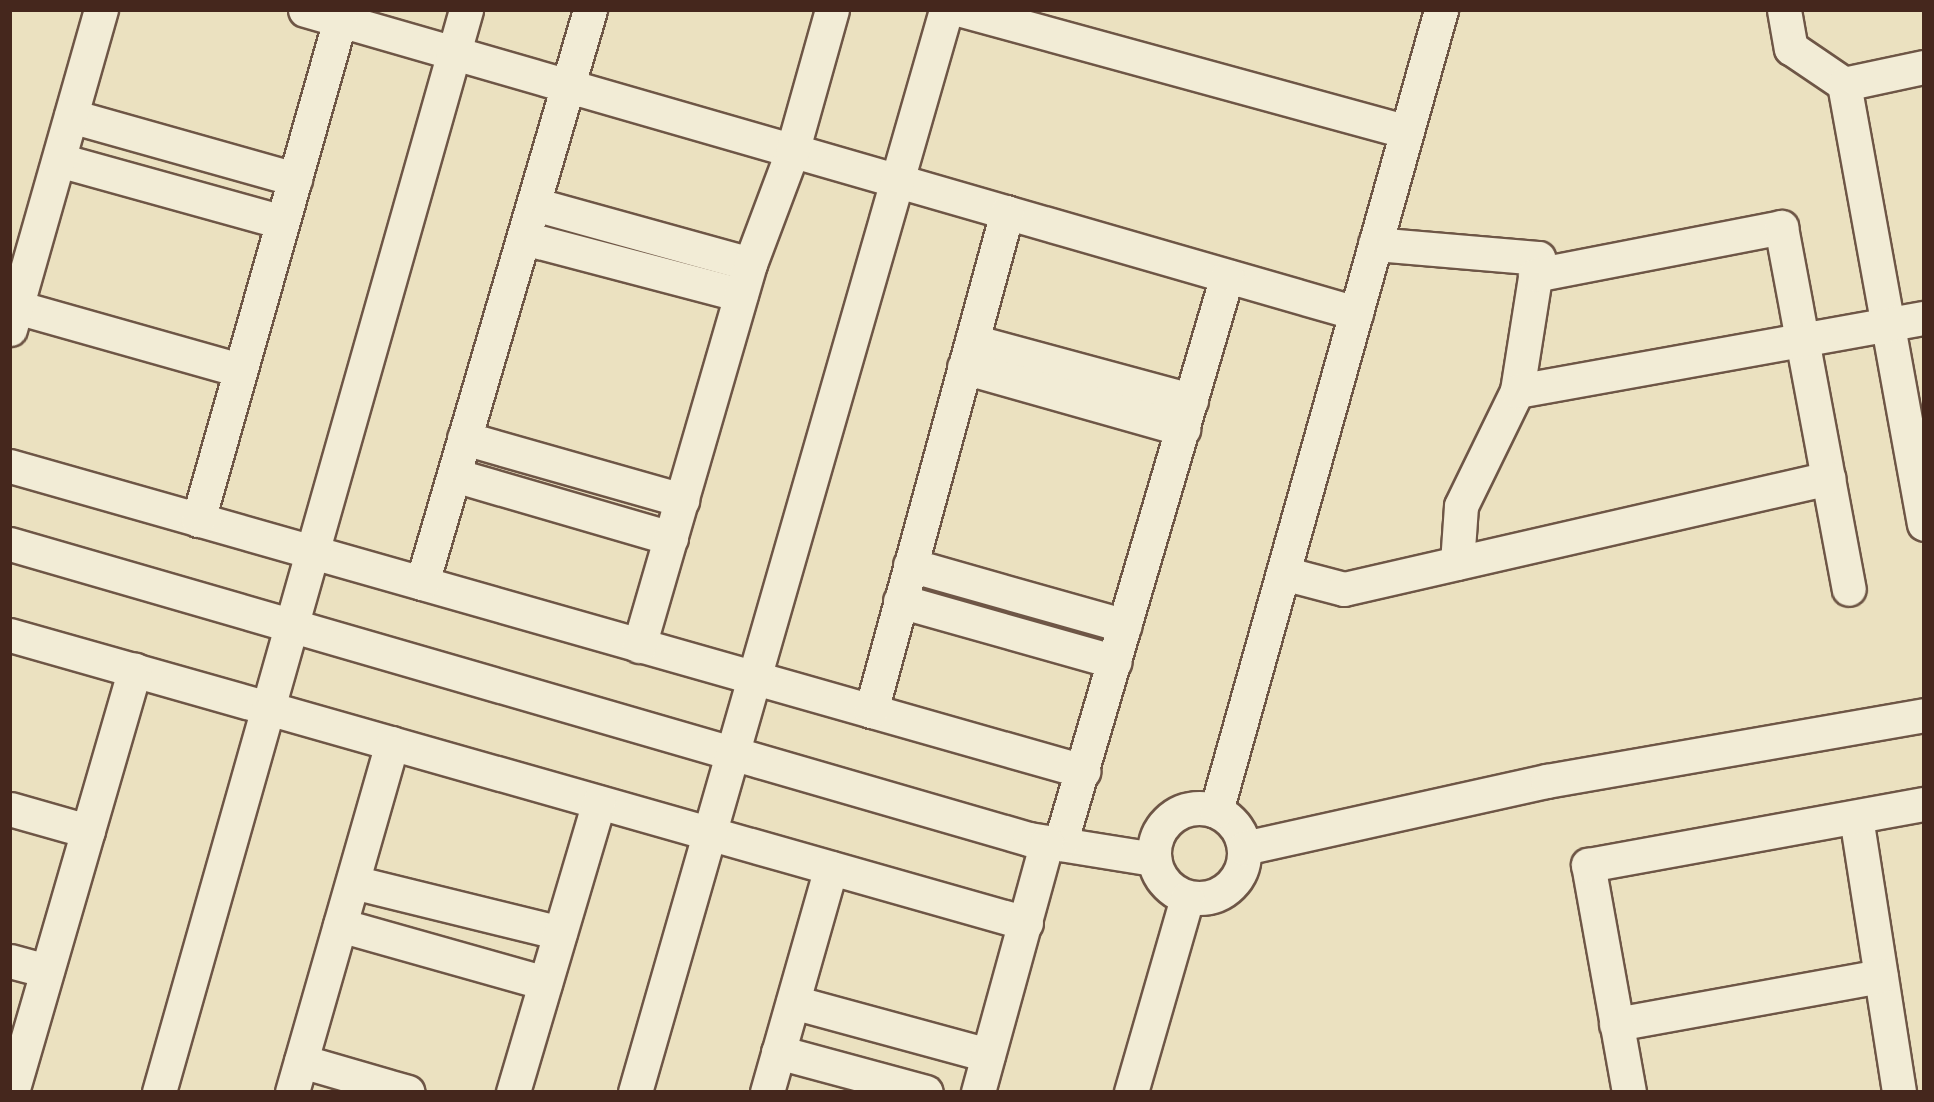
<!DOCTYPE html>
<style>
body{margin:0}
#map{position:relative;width:1934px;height:1102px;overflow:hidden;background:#ebe1c0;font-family:"Sorts Mill Goudy",serif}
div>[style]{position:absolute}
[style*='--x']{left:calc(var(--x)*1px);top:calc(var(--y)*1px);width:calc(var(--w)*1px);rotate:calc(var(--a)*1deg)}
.roads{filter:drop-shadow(2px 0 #6e5646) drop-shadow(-2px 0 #6e5646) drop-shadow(0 2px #6e5646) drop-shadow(0 -2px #6e5646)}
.minor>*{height:33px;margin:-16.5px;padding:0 16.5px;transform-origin:16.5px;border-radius:16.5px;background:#f2ecd6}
.minor>.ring{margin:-16.5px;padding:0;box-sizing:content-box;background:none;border:33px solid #f2ecd6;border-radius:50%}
span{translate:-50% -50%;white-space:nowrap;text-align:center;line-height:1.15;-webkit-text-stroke:4.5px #f2ecd6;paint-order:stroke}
.frame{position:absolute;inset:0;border:12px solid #45271d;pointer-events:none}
</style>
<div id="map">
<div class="roads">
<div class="minor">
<div style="--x:305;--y:10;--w:1094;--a:16.08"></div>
<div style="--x:962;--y:10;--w:461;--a:15.3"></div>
<div style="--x:1784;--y:10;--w:39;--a:80"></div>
<div style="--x:1791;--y:48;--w:64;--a:34.2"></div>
<div style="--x:1844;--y:84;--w:447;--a:79.7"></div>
<div style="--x:1844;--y:84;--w:82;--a:-12"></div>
<div style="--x:71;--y:116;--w:233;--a:15.7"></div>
<div style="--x:59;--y:160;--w:231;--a:15.5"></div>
<div style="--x:534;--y:204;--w:224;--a:15.5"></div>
<div style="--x:524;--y:238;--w:224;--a:14.7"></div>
<div style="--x:1375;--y:244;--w:164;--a:4.9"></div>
<div style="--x:1538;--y:258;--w:135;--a:99"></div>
<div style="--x:1517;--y:391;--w:128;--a:116"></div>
<div style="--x:1461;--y:506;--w:57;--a:94"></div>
<div style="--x:1535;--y:275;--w:251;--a:-11"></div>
<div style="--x:1781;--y:227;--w:368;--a:79.4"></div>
<div style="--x:17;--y:307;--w:232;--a:15.8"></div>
<div style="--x:10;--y:329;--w:332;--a:-74.1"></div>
<div style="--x:972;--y:341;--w:227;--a:15.1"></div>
<div style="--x:964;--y:367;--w:228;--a:15.8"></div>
<div style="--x:1517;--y:391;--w:413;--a:-10.2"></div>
<div style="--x:464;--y:438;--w:227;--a:15.9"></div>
<div style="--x:10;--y:466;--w:1116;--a:15.87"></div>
<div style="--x:454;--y:475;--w:226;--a:16.2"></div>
<div style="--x:198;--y:520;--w:520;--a:-74.15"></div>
<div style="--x:10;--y:544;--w:1061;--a:16.15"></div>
<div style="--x:1029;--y:839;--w:127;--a:9.1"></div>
<div style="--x:910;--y:565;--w:223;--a:15.8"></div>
<div style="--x:1283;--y:573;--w:63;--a:14.7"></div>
<div style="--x:1344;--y:589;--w:497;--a:-12.9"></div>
<div style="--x:422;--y:583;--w:597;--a:-73.66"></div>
<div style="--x:900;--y:601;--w:223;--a:15.8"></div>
<div style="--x:10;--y:635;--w:1056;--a:15.83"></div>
<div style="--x:639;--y:646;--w:398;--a:-73.8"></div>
<div style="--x:750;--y:264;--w:120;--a:-69.4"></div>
<div style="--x:792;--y:152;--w:148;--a:-74.3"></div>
<div style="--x:871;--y:711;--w:517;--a:-74.75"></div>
<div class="ring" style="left:1154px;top:808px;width:57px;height:57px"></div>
<div style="--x:10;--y:809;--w:81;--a:15.8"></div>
<div style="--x:1216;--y:811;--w:832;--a:-74.31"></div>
<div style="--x:1856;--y:817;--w:278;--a:81.1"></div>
<div style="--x:1060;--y:844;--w:592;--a:-73.62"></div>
<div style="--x:1244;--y:848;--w:310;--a:-12.5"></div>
<div style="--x:1547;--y:781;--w:383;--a:-9.9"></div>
<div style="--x:353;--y:882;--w:213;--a:13.8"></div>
<div style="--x:340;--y:925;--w:213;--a:15.8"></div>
<div style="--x:10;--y:961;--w:38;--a:15"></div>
<div style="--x:793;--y:1002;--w:202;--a:15.2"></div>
<div style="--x:1616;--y:1024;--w:269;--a:-10.3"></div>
<div style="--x:778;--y:1052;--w:153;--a:15.1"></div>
<div style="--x:301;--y:1061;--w:111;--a:16.2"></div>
<div style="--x:12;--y:1092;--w:440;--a:-73.8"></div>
<div style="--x:159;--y:1092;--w:1125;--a:-74.16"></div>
<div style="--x:292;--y:1092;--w:363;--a:-74"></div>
<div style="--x:513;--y:1092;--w:302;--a:-73.5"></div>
<div style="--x:635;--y:1092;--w:1126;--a:-73.96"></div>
<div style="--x:767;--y:1092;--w:233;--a:-74.1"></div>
<div style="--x:978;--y:1092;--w:259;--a:-74.6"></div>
<div style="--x:1131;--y:1092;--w:202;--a:-73.9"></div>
<div style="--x:1629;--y:1092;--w:231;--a:-100.2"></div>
<div style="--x:1588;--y:865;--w:341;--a:-10.3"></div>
</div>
</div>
<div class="frame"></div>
</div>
